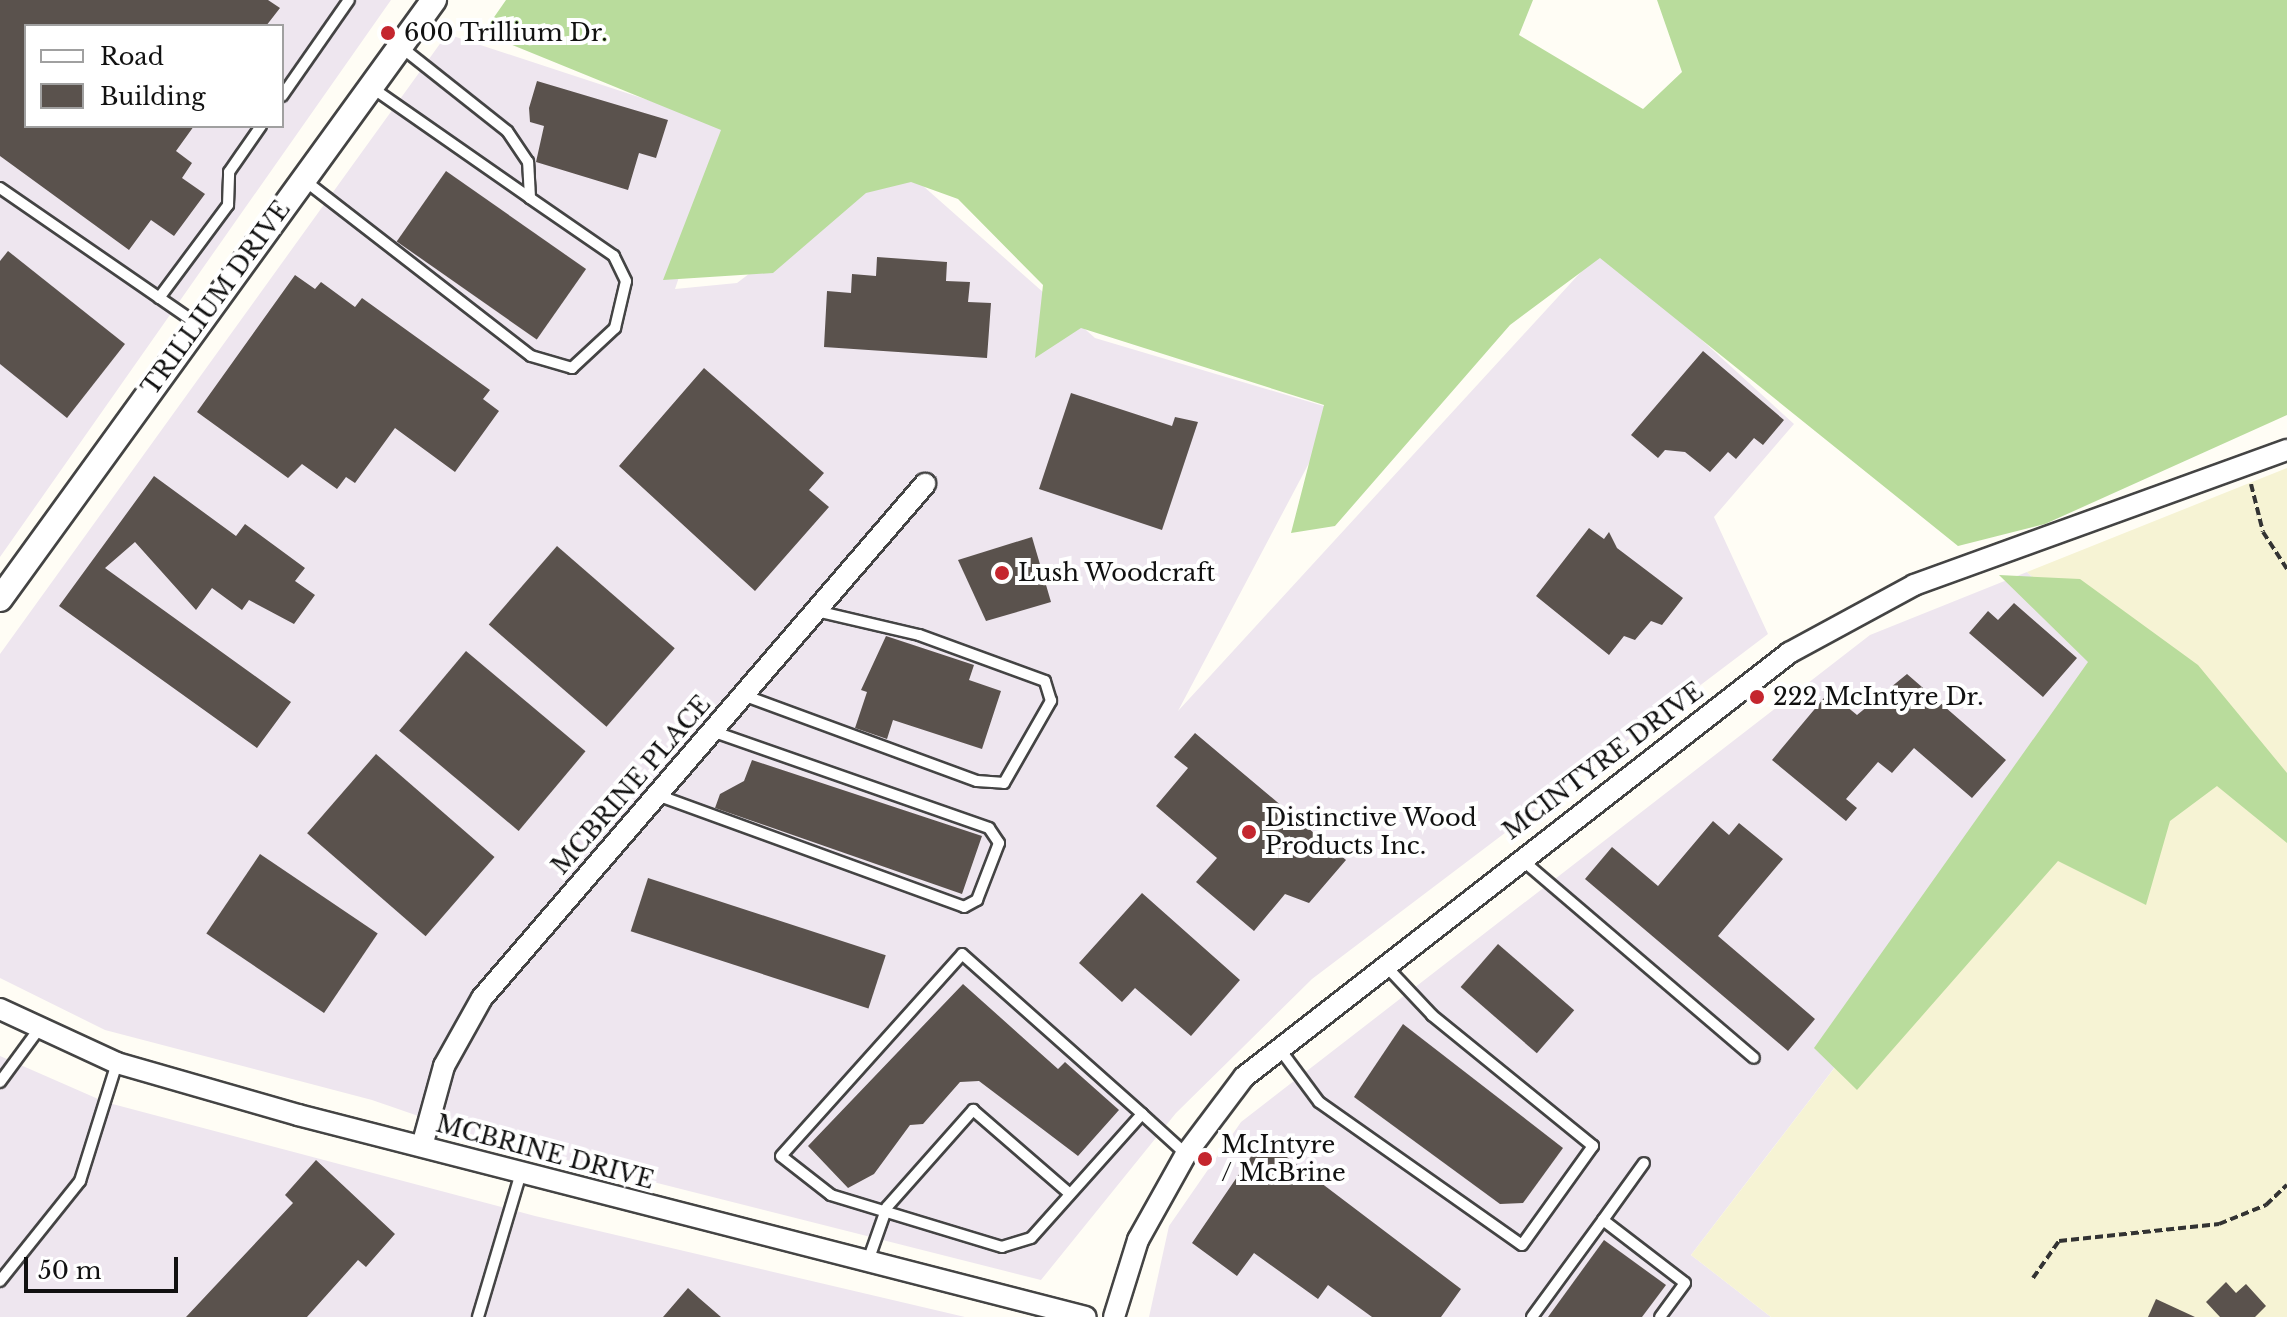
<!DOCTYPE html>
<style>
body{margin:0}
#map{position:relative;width:2287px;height:1317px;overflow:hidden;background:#fffdf5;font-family:"Libre Baskerville",serif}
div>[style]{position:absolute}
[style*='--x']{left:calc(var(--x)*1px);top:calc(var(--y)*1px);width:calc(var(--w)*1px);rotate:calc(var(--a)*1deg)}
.industrial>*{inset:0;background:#eee6ef}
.farmland>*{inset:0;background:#f6f3d4}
.forest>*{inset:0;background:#b9dc9c}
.building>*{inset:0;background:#5a524d;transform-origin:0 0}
.path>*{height:4px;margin-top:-2px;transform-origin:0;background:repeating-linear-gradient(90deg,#333 0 8px,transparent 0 12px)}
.roads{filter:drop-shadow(2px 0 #444) drop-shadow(-2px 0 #444) drop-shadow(0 2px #444) drop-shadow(0 -2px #444)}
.service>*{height:10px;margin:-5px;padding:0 5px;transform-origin:5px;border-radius:5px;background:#fff}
.minor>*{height:20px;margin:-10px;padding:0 10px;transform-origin:10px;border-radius:10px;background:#fff}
.tertiary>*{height:24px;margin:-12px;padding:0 12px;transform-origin:12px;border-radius:12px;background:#fff}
.dots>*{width:22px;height:22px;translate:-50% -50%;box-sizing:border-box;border:4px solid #fff;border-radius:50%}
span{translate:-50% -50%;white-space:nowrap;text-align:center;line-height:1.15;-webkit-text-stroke:8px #fff;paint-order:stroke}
.poi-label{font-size:24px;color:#111}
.left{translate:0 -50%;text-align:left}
.street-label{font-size:24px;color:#111}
.legend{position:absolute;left:24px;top:24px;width:260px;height:104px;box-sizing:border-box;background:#fff;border:2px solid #a0a0a0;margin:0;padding:10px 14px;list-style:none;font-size:24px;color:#111}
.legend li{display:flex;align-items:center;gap:16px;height:40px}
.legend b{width:40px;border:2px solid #a0a0a0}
.scale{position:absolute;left:24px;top:1257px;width:154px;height:36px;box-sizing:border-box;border:4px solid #111;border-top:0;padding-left:10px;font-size:24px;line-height:28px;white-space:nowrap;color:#111;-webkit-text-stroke:6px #fff;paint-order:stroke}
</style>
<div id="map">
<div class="industrial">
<div style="clip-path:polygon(evenodd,0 0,391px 0,0 557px,0 0,26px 26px,282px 26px,282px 126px,26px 126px,26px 26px)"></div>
<div style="clip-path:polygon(447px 34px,730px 127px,675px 289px,737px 283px,896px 162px,1095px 338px,1337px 410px,1178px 711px,1602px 249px,1794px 424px,1714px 517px,1768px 634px,1312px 979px,1176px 1113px,1041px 1280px,491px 1141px,372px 1100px,105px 1030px,0 978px,0 654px)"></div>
<div style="clip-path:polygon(2027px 572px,2136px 674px,1691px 1255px,1771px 1317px,1149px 1317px,1169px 1226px,1241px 1122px,1870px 635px)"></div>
<div style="clip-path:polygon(0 1056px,105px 1102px,535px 1216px,965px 1317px,0 1317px)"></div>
</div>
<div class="farmland">
<div style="clip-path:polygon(2287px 468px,2287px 1317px,1771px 1317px,1691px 1255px,2136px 675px,2027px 572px)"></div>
</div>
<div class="forest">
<div style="clip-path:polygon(506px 0,1533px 0,1519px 35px,1643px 109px,1682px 72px,1657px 0,2287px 0,2287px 415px,2045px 524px,1958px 546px,1600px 258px,1510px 325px,1335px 526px,1291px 533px,1324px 405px,1081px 328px,1035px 358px,1043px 285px,958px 199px,911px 182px,866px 193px,773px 273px,663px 280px,721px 130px,483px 33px)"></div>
<div style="clip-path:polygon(1999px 575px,2080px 579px,2198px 665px,2287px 773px,2287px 843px,2217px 786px,2170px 821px,2146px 905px,2058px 861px,1857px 1090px,1814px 1048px,2088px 662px)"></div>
</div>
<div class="building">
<div style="clip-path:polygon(0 0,268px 0,280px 8px,266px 26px,26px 26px,26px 126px,194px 126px,176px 151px,192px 163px,182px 178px,205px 194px,174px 236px,151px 220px,129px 250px,0 156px)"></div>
<div style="clip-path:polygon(537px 81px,668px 120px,656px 158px,639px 153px,628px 190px,536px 162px,544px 126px,530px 122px,529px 108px)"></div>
<div style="left:446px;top:171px;width:171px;height:86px;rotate:35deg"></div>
<div style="clip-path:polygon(8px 251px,125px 344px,67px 418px,0 364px,0 261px)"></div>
<div style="clip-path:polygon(877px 257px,947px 262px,946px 281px,970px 282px,968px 302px,991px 303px,987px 358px,824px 347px,827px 291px,851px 293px,852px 274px,876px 276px)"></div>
<div style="clip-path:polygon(295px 275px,315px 289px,321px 282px,355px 307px,362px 298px,490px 390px,483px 399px,499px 411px,455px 472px,395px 428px,355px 483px,346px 477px,337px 489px,302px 464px,288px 478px,197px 412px)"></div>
<div style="clip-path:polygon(1703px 351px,1784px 420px,1763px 445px,1754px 438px,1736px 459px,1728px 452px,1710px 472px,1685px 452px,1665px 450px,1658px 458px,1631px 435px)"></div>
<div style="clip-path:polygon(704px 368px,824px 473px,809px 490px,829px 507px,755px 591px,619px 466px)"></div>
<div style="clip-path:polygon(1071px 393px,1172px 426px,1175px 417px,1198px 422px,1162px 530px,1039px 489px)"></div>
<div style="clip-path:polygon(154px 476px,236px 536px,245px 524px,305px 568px,295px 581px,315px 595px,294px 624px,249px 600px,242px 610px,212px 588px,196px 610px,135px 542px,105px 568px,291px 702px,257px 748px,59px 606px)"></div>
<div style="clip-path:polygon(1589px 528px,1604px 539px,1609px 532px,1617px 548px,1683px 598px,1662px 625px,1651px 621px,1635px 640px,1624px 636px,1609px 655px,1536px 596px)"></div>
<div style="clip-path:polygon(1032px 537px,1051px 602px,986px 621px,958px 560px)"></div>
<div style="left:557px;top:546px;width:156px;height:104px;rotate:41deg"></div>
<div style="clip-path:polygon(2014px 603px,2077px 658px,2043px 697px,1969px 633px,1988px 611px,1998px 620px)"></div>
<div style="clip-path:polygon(886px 636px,974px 665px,969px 680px,1001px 691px,982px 749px,893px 720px,887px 739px,855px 728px,867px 692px,861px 690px)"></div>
<div style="left:466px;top:651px;width:156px;height:104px;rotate:40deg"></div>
<div style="clip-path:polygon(1907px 674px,2006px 760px,1972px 798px,1914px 748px,1892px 773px,1878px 762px,1846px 799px,1857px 808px,1846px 821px,1772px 760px,1829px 692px,1857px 715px)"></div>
<div style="clip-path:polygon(1195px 733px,1346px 860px,1309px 903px,1285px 894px,1254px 931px,1196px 882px,1217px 858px,1156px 806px,1188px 768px,1174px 757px)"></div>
<div style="left:376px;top:754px;width:157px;height:105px;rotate:41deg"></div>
<div style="clip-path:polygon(752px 760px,982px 836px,962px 894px,715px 808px,720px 794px,744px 781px)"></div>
<div style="clip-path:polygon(1713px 821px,1729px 835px,1739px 823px,1783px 859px,1718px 936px,1815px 1019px,1788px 1051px,1585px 879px,1612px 847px,1658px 886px)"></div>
<div style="left:260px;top:854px;width:142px;height:96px;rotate:34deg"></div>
<div style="left:648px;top:878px;width:250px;height:56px;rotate:18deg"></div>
<div style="clip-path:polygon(1142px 893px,1240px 980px,1191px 1036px,1135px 988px,1122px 1002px,1079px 963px)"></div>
<div style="left:1498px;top:944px;width:101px;height:57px;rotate:41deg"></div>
<div style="clip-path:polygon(963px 984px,1058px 1069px,1065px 1062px,1119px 1110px,1078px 1156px,979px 1081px,960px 1082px,923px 1124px,910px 1125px,874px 1174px,848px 1188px,808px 1146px)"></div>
<div style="clip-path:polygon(1403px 1024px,1563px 1148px,1523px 1203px,1500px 1204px,1354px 1097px)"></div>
<div style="clip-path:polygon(1263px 1139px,1461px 1289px,1441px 1317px,1372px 1317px,1328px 1285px,1318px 1299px,1254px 1253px,1237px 1276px,1192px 1243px)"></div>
<div style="clip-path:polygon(316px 1160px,395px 1234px,366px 1267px,358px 1260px,307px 1317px,186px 1317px,293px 1203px,285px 1195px)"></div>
<div style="clip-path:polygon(1604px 1240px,1666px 1285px,1642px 1317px,1548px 1317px)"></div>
<div style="clip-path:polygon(2226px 1282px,2236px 1293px,2246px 1284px,2266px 1306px,2255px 1317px,2220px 1317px,2206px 1302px)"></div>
<div style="clip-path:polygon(688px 1288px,699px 1298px,721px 1317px,663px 1317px)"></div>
<div style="clip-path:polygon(2156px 1299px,2195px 1317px,2148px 1317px)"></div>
</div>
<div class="path">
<div style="--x:2251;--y:484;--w:49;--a:76"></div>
<div style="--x:2263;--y:532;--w:44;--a:57"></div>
<div style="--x:2033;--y:1278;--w:45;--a:-54.9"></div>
<div style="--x:2059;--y:1241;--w:161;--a:-6.1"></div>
<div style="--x:2219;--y:1224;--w:51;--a:-22"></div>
<div style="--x:2266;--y:1205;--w:29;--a:-44"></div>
</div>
<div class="roads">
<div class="service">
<div style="--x:371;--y:87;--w:194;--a:34.9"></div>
<div style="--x:282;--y:96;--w:117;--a:-55.1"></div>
<div style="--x:304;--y:180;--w:287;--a:37.8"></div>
<div style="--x:531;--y:356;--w:43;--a:16.3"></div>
<div style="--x:572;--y:368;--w:59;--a:-42.9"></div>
<div style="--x:615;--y:328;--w:48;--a:-76.8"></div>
<div style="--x:626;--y:281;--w:28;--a:-116"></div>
<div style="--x:614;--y:256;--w:102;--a:-145.4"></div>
<div style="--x:530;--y:198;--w:36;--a:-93"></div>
<div style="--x:528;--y:162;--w:37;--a:-124"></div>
<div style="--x:507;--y:131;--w:135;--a:-141.6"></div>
<div style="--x:0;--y:188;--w:239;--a:34.6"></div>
<div style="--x:159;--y:298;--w:116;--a:-53.4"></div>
<div style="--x:228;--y:205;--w:33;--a:-88"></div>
<div style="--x:229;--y:172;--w:56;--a:-55.2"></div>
<div style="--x:743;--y:695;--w:249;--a:20.2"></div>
<div style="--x:977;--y:781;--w:27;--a:4"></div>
<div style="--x:1004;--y:783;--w:95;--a:-60.2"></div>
<div style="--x:1051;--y:701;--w:21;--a:-107"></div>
<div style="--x:1045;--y:681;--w:134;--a:-159.9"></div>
<div style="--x:919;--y:635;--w:106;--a:-166.9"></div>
<div style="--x:657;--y:795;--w:327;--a:20"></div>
<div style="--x:964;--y:907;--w:15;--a:-28"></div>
<div style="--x:977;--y:900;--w:61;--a:-68.9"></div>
<div style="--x:999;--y:843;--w:18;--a:-124"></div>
<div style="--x:989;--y:828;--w:293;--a:-160.7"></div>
<div style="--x:1521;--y:859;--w:306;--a:40.5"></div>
<div style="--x:1279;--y:1048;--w:67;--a:53.5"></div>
<div style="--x:1319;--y:1102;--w:248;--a:35.2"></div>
<div style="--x:1522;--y:1245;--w:122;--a:-54.4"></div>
<div style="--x:1593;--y:1146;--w:208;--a:-140.9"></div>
<div style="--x:1432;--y:1015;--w:70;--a:-133.3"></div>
<div style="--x:0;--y:1082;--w:66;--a:-53.7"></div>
<div style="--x:1142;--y:1114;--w:166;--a:131.8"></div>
<div style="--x:1031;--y:1238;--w:30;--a:163"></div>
<div style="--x:1002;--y:1247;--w:179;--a:-163.1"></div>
<div style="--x:831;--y:1195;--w:63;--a:-142"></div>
<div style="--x:781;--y:1156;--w:271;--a:-48.1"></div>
<div style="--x:962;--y:954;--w:241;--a:41.6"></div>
<div style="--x:1142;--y:1114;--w:59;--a:42.3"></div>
<div style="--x:1603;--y:1220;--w:70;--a:-54.3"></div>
<div style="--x:868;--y:1261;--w:57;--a:-70.6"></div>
<div style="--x:887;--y:1207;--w:130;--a:-48.4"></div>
<div style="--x:973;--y:1110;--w:128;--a:40.9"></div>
<div style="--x:0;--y:1281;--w:128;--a:-51.3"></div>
<div style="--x:80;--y:1181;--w:124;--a:-72.6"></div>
<div style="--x:478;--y:1317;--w:150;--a:-73.4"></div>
<div style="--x:1532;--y:1317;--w:120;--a:-53.8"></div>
<div style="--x:1603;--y:1220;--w:103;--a:37.5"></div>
<div style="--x:1685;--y:1283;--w:42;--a:126.3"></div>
</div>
<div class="minor">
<div style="--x:0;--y:1009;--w:129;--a:24.8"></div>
<div style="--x:117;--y:1063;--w:188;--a:16"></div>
<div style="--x:298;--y:1115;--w:813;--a:14.38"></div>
<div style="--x:422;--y:1146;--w:83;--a:-74.6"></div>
<div style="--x:444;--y:1066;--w:78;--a:-60.8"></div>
<div style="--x:482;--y:998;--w:679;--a:-49.24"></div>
<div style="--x:1114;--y:1317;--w:81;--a:-72.7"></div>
<div style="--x:1138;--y:1240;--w:98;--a:-60.8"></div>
<div style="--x:1186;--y:1154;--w:96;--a:-53"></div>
<div style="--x:1244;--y:1077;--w:691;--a:-37.88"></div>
<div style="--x:1789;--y:653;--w:142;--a:-28.5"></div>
<div style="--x:1914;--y:585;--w:397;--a:-19.9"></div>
</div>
<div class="tertiary">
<div style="--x:0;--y:599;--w:740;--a:-54.08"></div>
</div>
</div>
<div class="dots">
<div style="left:388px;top:33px;background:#c4262e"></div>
<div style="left:1002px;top:573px;background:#c4262e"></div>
<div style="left:1757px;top:697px;background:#c4262e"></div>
<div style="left:1249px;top:832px;background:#c4262e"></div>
<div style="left:1205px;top:1159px;background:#c4262e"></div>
</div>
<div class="poi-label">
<span class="left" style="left:404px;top:33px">600 Trillium Dr.</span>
<span class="left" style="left:1018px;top:573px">Lush Woodcraft</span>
<span class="left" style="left:1773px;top:697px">222 McIntyre Dr.</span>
<span class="left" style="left:1265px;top:832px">Distinctive Wood<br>Products Inc.</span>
<span class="left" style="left:1221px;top:1159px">McIntyre<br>/ McBrine</span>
</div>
<div class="street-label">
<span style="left:216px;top:298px;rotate:-54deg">TRILLIUM DRIVE</span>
<span style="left:1603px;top:761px;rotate:-37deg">MCINTYRE DRIVE</span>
<span style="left:631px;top:785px;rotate:-49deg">MCBRINE PLACE</span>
<span style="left:545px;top:1152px;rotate:15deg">MCBRINE DRIVE</span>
</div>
<ul class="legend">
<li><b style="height:10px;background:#fff"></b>Road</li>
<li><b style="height:22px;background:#5a524d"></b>Building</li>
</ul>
<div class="scale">50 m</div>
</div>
